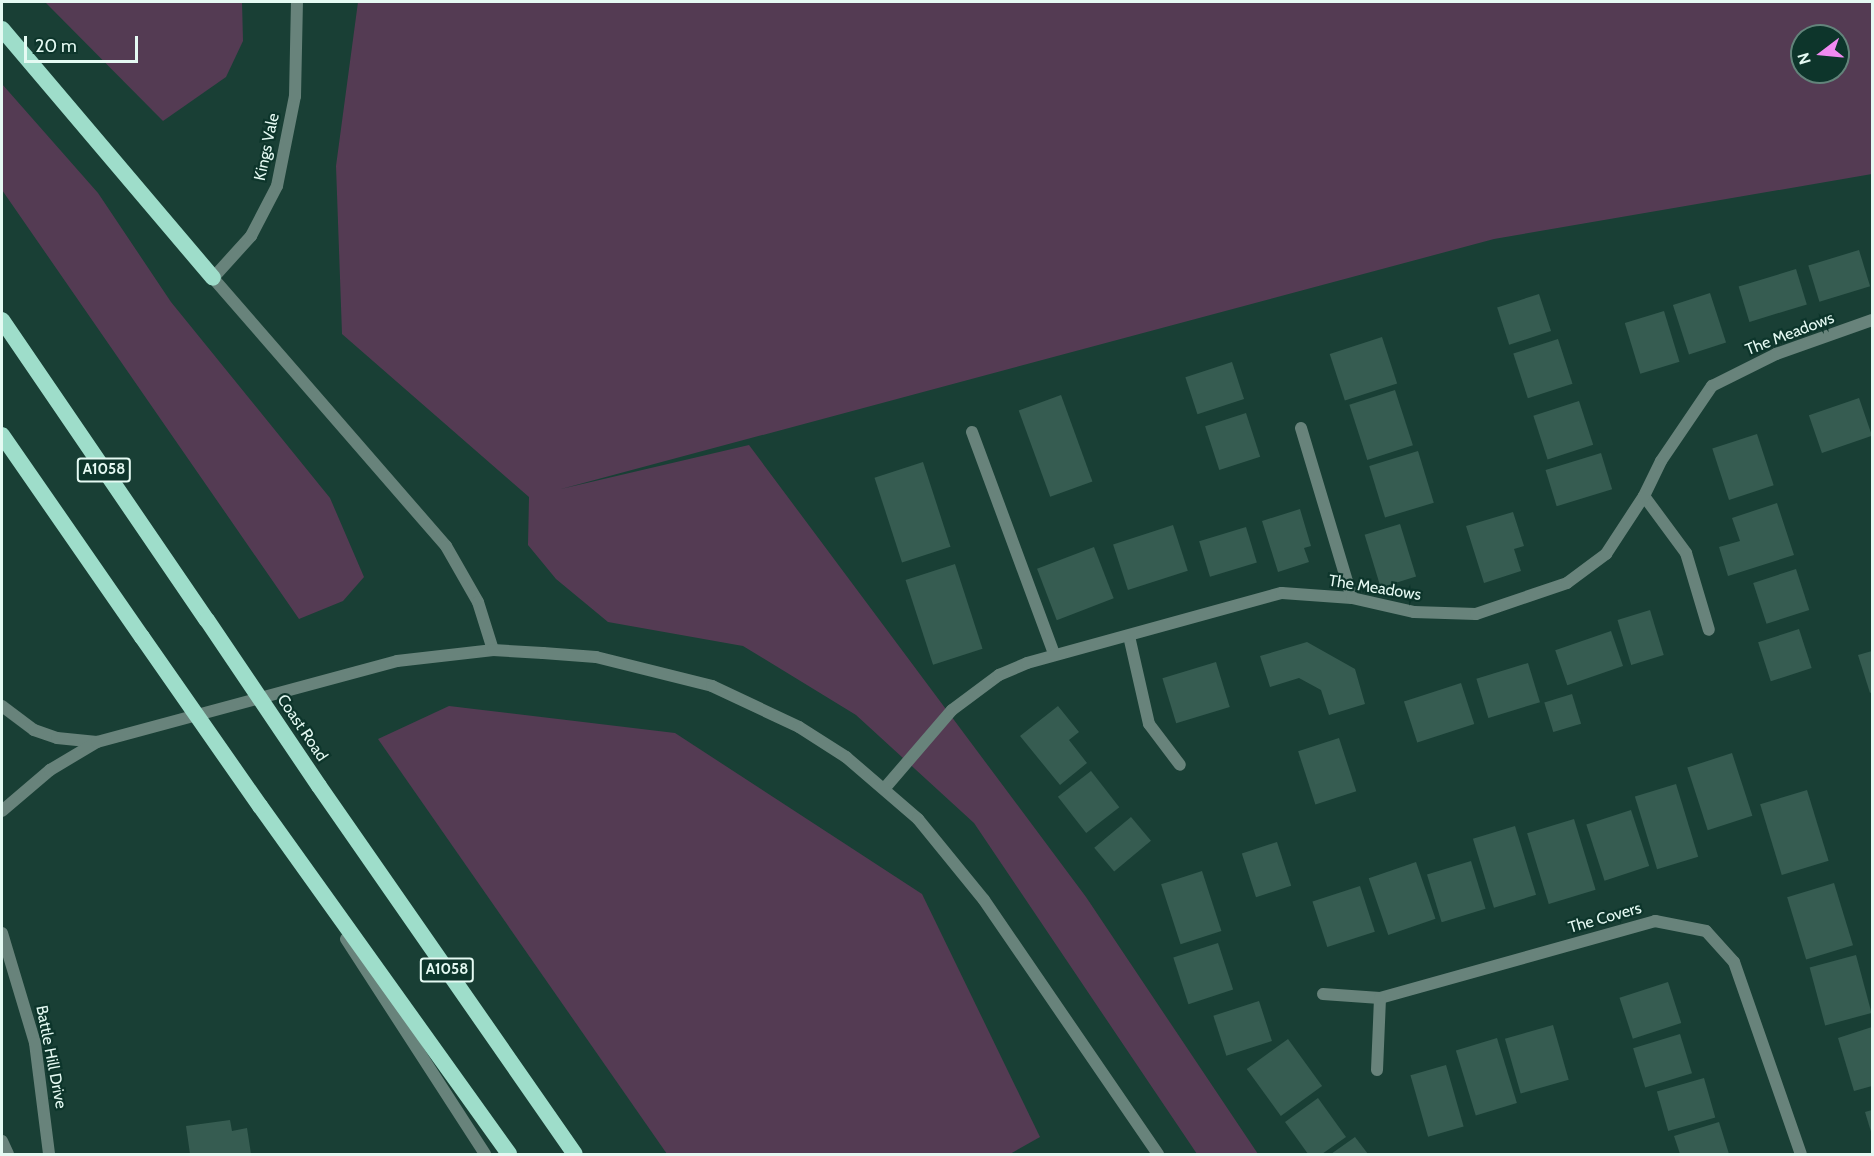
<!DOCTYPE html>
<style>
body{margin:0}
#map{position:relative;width:1874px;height:1156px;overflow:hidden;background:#193f35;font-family:Cabin,sans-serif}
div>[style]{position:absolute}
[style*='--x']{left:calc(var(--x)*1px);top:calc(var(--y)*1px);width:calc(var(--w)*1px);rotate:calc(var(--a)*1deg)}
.green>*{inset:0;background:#543b53}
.building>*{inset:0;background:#365c51;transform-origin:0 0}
.service>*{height:12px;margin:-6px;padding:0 6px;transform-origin:6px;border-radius:6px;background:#68837b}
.minor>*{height:12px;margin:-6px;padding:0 6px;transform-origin:6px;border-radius:6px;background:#68837b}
.tertiary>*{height:12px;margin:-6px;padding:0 6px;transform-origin:6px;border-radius:6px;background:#68837b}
.trunk>*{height:16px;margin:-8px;padding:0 8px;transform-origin:8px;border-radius:8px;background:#9eddca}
.trunk-bridge>*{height:16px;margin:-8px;padding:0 8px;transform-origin:8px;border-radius:8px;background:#9eddca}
span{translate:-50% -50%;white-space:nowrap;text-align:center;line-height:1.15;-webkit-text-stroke:4.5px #0d352b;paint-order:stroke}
.shield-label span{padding:2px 4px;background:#0d352b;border:2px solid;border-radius:4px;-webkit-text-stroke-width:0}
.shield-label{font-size:15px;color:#e5faf3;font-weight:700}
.street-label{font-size:16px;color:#e5faf3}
.frame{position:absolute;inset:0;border:3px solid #e5faf3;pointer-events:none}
.north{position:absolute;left:1790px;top:24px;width:60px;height:60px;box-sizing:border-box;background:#0d352b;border:2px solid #63847b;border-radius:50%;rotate:254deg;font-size:16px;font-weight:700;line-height:24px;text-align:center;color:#e5faf3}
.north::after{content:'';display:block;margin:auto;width:21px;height:27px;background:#f28af2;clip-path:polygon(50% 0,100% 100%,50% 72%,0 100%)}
.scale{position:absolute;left:24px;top:36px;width:114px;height:27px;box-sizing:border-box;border:3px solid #e5faf3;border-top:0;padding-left:8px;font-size:18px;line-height:21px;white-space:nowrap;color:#e5faf3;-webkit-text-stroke:4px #0d352b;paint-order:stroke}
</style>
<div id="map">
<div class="green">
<div style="clip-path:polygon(45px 2px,242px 2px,243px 41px,226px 77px,163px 121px)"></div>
<div style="clip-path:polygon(evenodd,358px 2px,1872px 2px,1872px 174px,1494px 239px,561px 489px,749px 445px,1086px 897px,1258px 1154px,1197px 1154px,974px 823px,856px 715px,743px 646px,608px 622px,556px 579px,528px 545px,529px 497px,342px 334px,336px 166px,358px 2px,1802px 36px,1838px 36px,1838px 72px,1802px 72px,1802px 36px)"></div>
<div style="clip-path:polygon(2px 84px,98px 193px,171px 302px,330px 498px,364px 577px,343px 601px,299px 619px,2px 190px)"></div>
<div style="clip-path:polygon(449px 706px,675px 733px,922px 894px,1040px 1137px,1010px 1154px,667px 1154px,378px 739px)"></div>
</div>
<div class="building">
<div style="left:1859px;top:250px;width:38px;height:53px;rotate:73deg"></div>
<div style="left:1796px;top:269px;width:37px;height:60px;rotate:73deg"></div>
<div style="left:1710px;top:293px;width:52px;height:39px;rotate:72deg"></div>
<div style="left:1539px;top:294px;width:39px;height:44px;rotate:72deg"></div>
<div style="left:1664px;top:311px;width:53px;height:41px;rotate:73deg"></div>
<div style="left:1382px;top:337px;width:49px;height:55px;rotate:72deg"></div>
<div style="left:1558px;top:339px;width:47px;height:47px;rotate:72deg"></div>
<div style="left:1232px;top:362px;width:39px;height:49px;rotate:72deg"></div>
<div style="left:1395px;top:390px;width:58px;height:48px;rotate:72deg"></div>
<div style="left:1061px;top:395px;width:92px;height:45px;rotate:70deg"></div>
<div style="left:1859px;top:398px;width:40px;height:53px;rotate:71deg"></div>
<div style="left:1579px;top:401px;width:46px;height:48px;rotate:72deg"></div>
<div style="left:1246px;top:413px;width:46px;height:43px;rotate:72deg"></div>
<div style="left:1757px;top:434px;width:54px;height:47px;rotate:72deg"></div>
<div style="left:1418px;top:451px;width:54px;height:51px;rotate:73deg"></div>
<div style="left:1601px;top:453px;width:38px;height:58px;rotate:73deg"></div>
<div style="left:923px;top:462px;width:89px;height:51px;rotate:72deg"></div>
<div style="clip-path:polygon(1777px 503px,1794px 555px,1728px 576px,1719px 547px,1740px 541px,1732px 518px)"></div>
<div style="clip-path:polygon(1300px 509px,1311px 546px,1304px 548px,1309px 562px,1278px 572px,1262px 521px)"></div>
<div style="clip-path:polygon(1513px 512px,1524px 546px,1514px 549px,1521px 571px,1484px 583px,1466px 526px)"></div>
<div style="left:1400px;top:524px;width:55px;height:37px;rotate:73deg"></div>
<div style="left:1173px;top:525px;width:48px;height:63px;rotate:72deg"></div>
<div style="left:1246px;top:527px;width:37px;height:49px;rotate:73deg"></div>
<div style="left:1094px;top:547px;width:55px;height:61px;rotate:69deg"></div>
<div style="left:955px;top:564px;width:89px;height:52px;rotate:72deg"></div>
<div style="left:1796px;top:569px;width:43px;height:45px;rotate:72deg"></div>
<div style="left:1650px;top:610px;width:47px;height:34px;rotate:73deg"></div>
<div style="left:1799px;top:629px;width:41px;height:43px;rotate:72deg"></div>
<div style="left:1611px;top:631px;width:37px;height:59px;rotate:71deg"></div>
<div style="clip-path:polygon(1307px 642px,1355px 669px,1365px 704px,1329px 715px,1321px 690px,1299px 678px,1270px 687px,1260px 656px)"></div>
<div style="clip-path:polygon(1872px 651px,1872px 692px,1870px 693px,1858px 655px)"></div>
<div style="left:1216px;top:662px;width:47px;height:56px;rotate:73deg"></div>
<div style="left:1528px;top:663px;width:41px;height:54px;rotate:73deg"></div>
<div style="left:1461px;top:683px;width:43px;height:60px;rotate:72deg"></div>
<div style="left:1572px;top:694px;width:31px;height:29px;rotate:73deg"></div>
<div style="clip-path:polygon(1058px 706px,1079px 732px,1069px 740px,1087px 763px,1060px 785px,1020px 736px)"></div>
<div style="left:1339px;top:738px;width:56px;height:43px;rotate:72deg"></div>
<div style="left:1732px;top:753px;width:66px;height:47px;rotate:72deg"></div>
<div style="left:1091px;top:771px;width:46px;height:42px;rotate:52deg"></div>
<div style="left:1676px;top:784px;width:76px;height:43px;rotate:73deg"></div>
<div style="left:1807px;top:790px;width:74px;height:49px;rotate:73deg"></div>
<div style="left:1631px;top:810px;width:59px;height:47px;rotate:72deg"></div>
<div style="left:1131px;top:817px;width:31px;height:48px;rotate:50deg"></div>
<div style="left:1574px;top:819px;width:74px;height:49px;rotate:73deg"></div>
<div style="left:1515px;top:826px;width:72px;height:44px;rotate:73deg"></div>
<div style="left:1277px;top:842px;width:46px;height:37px;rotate:72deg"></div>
<div style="left:1471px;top:861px;width:50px;height:46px;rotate:73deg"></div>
<div style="left:1416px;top:862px;width:60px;height:50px;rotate:71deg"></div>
<div style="left:1202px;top:871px;width:63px;height:43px;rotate:72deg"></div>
<div style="left:1834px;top:883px;width:65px;height:49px;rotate:73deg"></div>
<div style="left:1360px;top:886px;width:48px;height:50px;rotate:72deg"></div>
<div style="left:1218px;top:943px;width:49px;height:47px;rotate:72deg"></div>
<div style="left:1856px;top:955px;width:60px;height:48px;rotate:75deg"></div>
<div style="left:1668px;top:982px;width:43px;height:51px;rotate:72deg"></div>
<div style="left:1259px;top:1001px;width:42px;height:48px;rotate:72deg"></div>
<div style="left:1553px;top:1025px;width:57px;height:50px;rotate:74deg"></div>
<div style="clip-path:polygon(1872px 1027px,1872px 1086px,1854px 1091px,1838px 1038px)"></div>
<div style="left:1680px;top:1034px;width:41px;height:49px;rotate:73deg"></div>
<div style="left:1497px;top:1038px;width:68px;height:43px;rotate:73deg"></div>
<div style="left:1288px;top:1039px;width:58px;height:51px;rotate:54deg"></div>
<div style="left:1446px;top:1065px;width:64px;height:37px;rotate:74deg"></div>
<div style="left:1704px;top:1078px;width:41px;height:49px;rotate:74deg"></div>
<div style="clip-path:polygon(1318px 1098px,1346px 1137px,1322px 1154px,1308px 1154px,1285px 1122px)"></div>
<div style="clip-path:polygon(1872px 1110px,1872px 1135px,1865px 1112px)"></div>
<div style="clip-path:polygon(230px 1120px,232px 1131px,247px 1128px,251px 1154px,190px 1154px,186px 1126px)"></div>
<div style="clip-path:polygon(1719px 1122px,1729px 1154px,1680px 1154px,1674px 1136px)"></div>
<div style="clip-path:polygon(1355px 1137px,1368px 1154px,1331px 1154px)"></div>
</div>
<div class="service">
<div style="--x:1301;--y:428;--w:177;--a:73.3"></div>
<div style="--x:972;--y:432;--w:237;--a:69.7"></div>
<div style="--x:1644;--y:496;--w:71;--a:53.6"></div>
<div style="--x:1686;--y:553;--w:80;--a:73.4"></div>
<div style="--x:1129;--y:636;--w:90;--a:77.2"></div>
<div style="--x:1149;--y:724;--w:51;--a:52.9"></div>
<div style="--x:346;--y:939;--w:256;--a:57.1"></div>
</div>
<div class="minor">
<div style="--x:213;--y:278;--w:57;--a:-47.9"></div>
<div style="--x:251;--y:236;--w:56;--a:-62.5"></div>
<div style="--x:277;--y:186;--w:92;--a:-78.7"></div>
<div style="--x:295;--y:96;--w:94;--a:-88.8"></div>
<div style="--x:884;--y:789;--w:104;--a:-49.3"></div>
<div style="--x:952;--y:710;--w:59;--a:-36.7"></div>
<div style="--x:999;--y:675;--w:30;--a:-23"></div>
<div style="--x:1027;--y:663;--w:264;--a:-15.4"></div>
<div style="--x:1282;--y:593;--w:70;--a:4.1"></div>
<div style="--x:1352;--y:598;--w:64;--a:12.7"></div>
<div style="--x:1414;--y:612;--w:62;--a:1.8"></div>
<div style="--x:1476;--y:614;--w:96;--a:-18.8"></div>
<div style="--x:1567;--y:583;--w:49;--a:-36.6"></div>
<div style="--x:1606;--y:554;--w:69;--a:-56.8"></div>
<div style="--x:1644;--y:496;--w:39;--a:-64"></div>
<div style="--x:1661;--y:461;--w:91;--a:-55.8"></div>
<div style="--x:1712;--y:386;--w:72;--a:-26.6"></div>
<div style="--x:1776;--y:354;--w:102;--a:-19.5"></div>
<div style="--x:1323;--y:994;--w:57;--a:4"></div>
<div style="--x:1380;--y:998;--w:286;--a:-15.6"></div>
<div style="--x:1655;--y:921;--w:52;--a:11.1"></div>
<div style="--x:1706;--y:931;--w:42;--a:47.9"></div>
<div style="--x:1734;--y:962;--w:203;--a:70.8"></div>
<div style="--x:1377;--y:1070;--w:72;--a:-87.6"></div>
</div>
<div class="tertiary">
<div style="--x:213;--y:278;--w:355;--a:49"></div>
<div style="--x:446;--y:546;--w:64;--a:60.3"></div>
<div style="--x:478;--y:602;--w:50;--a:72.6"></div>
<div style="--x:2;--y:706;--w:40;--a:37"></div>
<div style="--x:34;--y:730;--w:24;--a:19"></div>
<div style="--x:57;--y:738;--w:40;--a:5.7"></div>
<div style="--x:2;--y:811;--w:63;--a:-40.5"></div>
<div style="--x:50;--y:770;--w:55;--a:-30.8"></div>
<div style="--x:97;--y:742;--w:311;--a:-15.1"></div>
<div style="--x:397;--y:661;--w:97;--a:-6.5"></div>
<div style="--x:493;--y:650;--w:50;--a:3.4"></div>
<div style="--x:543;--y:653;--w:53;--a:4.3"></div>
<div style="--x:596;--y:657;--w:120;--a:14"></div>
<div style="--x:712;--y:686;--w:96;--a:25.2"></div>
<div style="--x:799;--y:727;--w:56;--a:32.6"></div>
<div style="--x:846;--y:757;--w:95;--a:40.7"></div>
<div style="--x:918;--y:819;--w:104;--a:50.8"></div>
<div style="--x:984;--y:900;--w:308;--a:55.6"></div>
<div style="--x:2;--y:933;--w:115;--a:73.3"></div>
<div style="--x:35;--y:1043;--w:112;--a:82.8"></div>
<div style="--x:2;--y:1141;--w:14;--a:65"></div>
</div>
<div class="trunk">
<div style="--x:2;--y:29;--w:326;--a:49.7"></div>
<div style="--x:2;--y:320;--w:363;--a:55.7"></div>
<div style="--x:2;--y:435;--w:246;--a:55.3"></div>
<div style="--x:319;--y:786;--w:448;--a:55.2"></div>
<div style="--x:260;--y:806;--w:428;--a:54.4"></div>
</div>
<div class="trunk-bridge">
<div style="--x:207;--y:620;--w:200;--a:56"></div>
<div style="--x:142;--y:637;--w:206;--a:55.1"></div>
</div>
<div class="shield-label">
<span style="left:104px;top:470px">A1058</span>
<span style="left:447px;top:970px">A1058</span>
</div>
<div class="street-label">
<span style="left:267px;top:147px;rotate:-78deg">Kings Vale</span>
<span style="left:1790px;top:334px;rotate:-21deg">The Meadows</span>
<span style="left:1375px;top:588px;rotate:9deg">The Meadows</span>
<span style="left:302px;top:728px;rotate:56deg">Coast Road</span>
<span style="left:1605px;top:918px;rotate:-16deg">The Covers</span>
<span style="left:51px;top:1057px;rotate:79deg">Battle Hill Drive</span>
</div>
<div class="frame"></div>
<div class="north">N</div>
<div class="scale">20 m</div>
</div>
